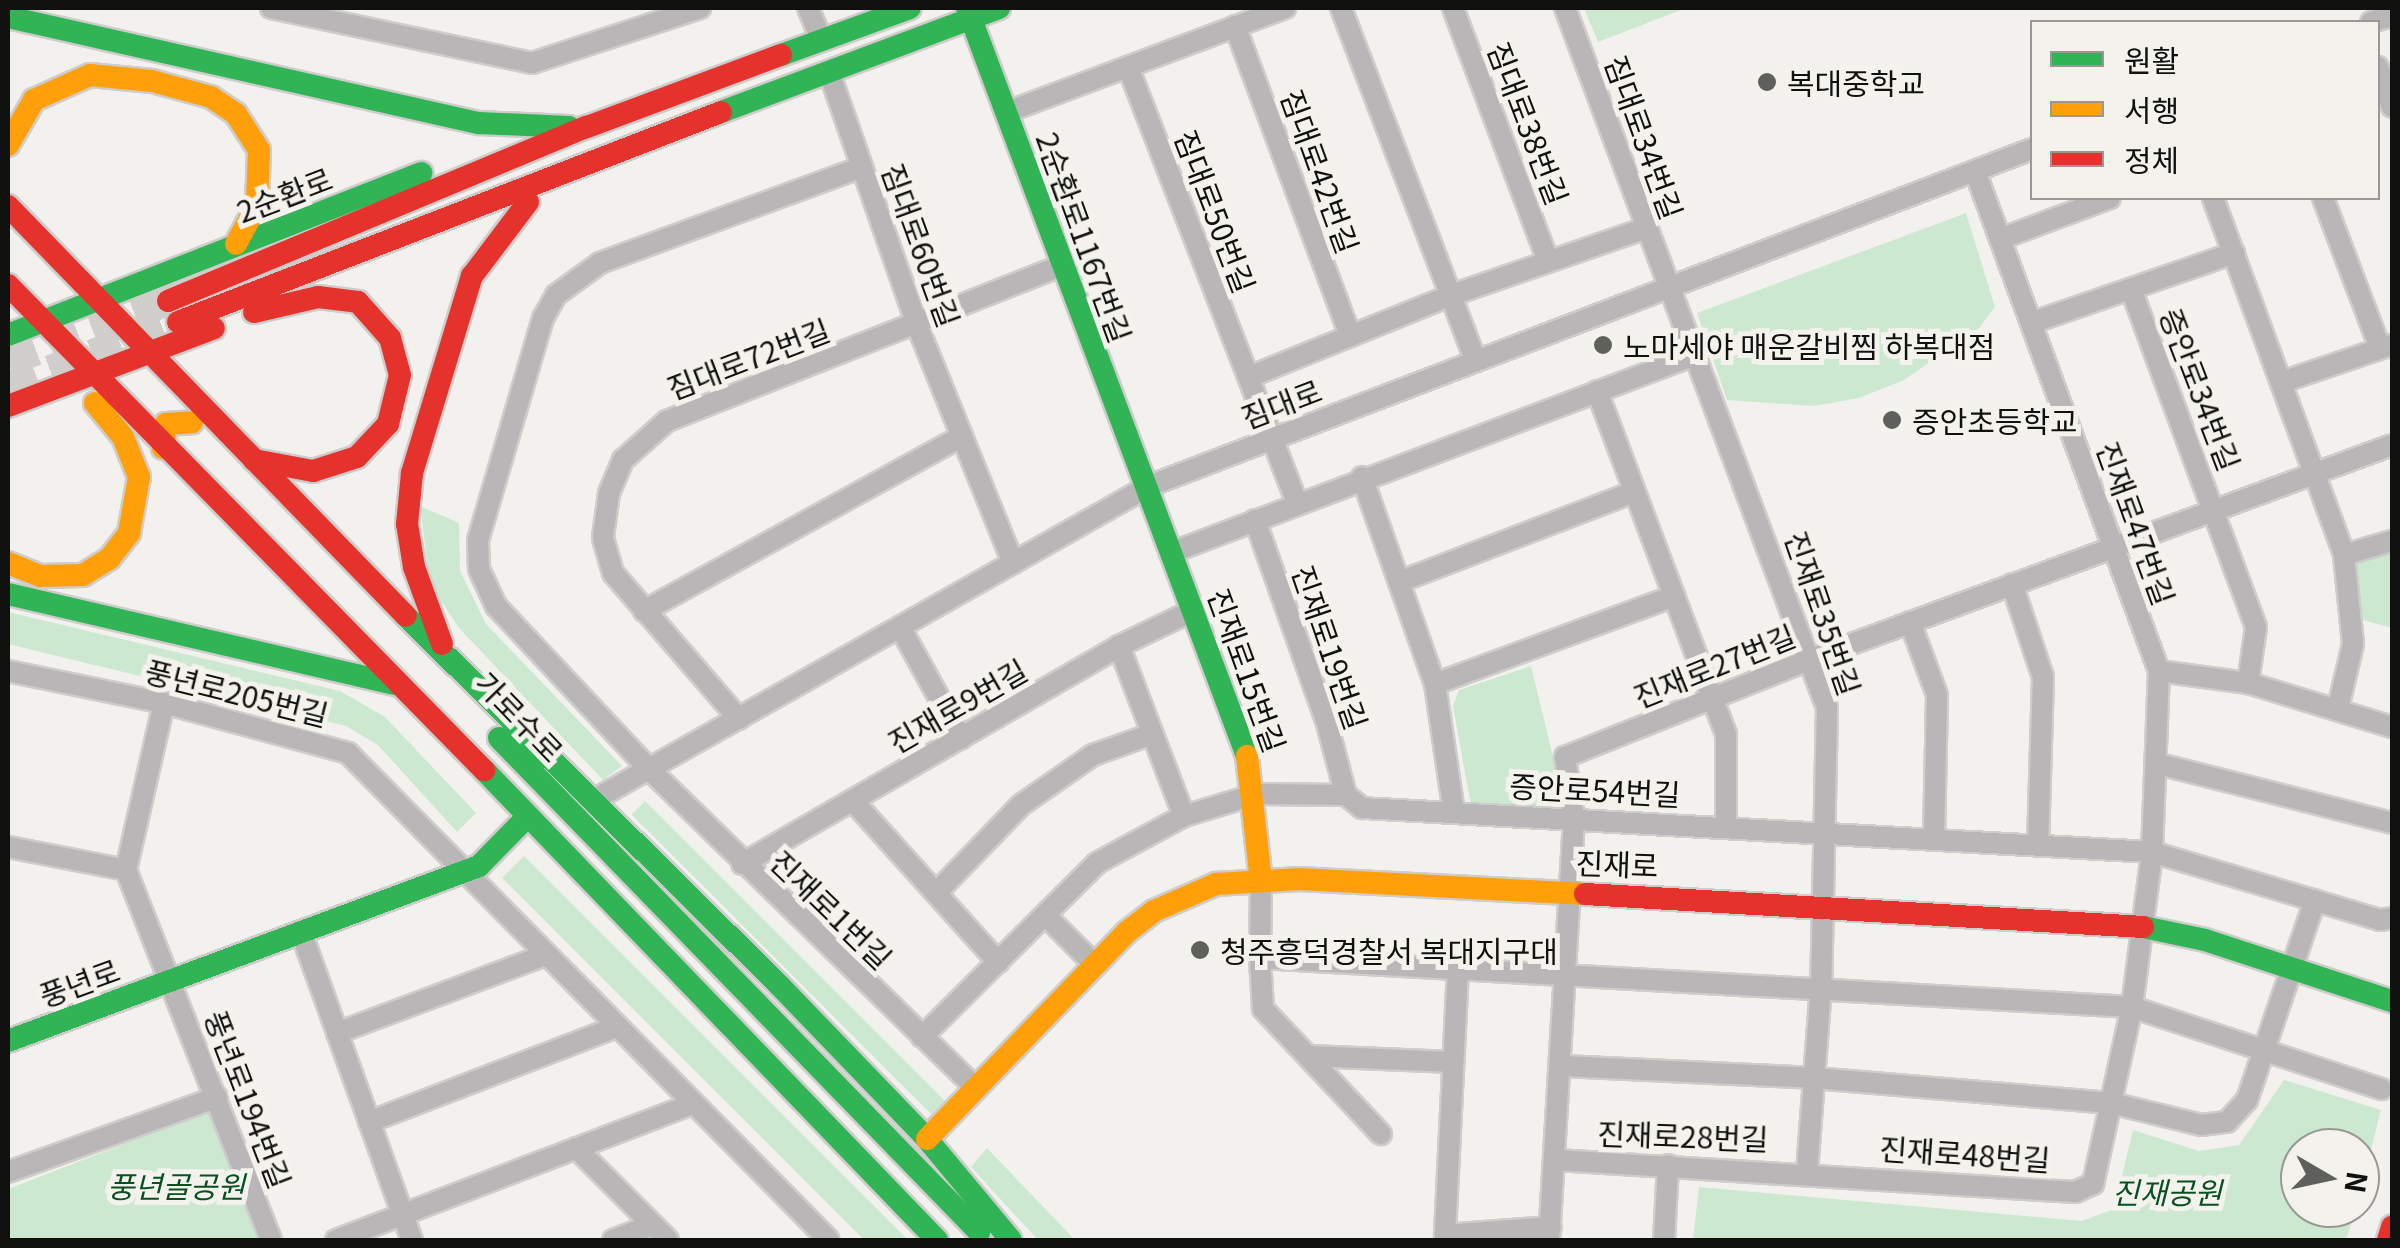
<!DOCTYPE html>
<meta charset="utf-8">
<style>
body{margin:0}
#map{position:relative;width:2400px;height:1248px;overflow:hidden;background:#f3f1ee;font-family:Georgia,"Noto Sans KR",serif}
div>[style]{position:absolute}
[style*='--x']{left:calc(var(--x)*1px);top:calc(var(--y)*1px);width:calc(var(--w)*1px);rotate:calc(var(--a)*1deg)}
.green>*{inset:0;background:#cde8d0;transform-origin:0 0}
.secondary-tunnel>*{height:30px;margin-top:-15px;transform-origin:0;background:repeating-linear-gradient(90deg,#d1cfcc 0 30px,transparent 0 45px)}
.roads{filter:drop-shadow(2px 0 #cecdcb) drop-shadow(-2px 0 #cecdcb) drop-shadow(0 2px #cecdcb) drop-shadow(0 -2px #cecdcb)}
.street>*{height:20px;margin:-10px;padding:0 10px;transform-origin:10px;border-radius:10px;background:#b8b6b6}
.fast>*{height:22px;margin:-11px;padding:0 11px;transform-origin:11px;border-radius:11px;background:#30b455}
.slow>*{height:22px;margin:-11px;padding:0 11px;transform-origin:11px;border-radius:11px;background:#ff9f0a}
.jam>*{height:22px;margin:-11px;padding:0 11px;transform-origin:11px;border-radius:11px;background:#e5322d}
.dots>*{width:28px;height:28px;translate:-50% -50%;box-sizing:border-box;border:5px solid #f4f2ed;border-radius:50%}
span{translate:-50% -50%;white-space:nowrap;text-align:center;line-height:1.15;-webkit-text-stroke:10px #f4f2ed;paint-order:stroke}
.poi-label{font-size:30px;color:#10100e}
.left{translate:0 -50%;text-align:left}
.street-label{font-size:30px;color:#10100e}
.park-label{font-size:30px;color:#065022;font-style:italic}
.frame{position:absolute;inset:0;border:10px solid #10100e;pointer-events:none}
.legend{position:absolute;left:2030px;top:20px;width:350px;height:180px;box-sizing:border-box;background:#f4f2ed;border:2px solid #999894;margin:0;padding:12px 18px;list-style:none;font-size:30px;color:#10100e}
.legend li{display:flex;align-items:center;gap:20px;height:50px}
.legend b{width:50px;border:2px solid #999894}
.north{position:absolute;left:2280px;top:1128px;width:100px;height:100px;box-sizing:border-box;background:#f4f2ed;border:2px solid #999894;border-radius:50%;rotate:99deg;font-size:28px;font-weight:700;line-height:40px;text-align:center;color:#10100e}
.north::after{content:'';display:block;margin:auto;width:35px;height:45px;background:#5f5f5c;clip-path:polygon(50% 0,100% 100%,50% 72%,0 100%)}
</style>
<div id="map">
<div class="green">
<div style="clip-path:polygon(1584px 8px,1686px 8px,1598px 42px)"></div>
<div style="clip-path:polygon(1966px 213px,1995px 307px,1979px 328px,1904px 380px,1859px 398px,1814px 406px,1727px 400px,1697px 313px)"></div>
<div style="clip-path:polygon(420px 506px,459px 523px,460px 571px,486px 624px,622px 766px,603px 780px,459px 628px,430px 584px)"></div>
<div style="clip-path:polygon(2392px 551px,2392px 628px,2363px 620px,2354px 563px)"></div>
<div style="clip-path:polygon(8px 612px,340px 691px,385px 717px,476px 813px,457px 832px,378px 745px,346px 726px,8px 644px)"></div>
<div style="clip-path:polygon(1531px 666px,1562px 794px,1551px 807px,1471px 806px,1453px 706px,1459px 690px)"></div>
<div style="left:645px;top:801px;width:424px;height:19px;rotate:45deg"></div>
<div style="left:524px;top:856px;width:541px;height:31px;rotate:45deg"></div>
<div style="clip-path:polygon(2284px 1080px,2381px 1110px,2360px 1193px,2360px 1148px,2300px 1148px,2300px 1208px,2356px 1208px,2346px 1240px,1693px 1240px,1699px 1187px,2082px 1221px,2114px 1209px,2133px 1130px,2199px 1151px,2239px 1145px)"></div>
<div style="clip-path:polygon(209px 1111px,259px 1240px,8px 1240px,8px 1189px)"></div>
<div style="clip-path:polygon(987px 1148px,1075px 1240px,1038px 1240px,971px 1167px)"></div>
</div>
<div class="secondary-tunnel">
<div style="--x:8;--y:361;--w:171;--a:-20.6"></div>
<div style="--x:8;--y:386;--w:182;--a:-20.6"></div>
</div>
<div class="roads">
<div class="street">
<div style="--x:271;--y:8;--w:267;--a:11.9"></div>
<div style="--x:532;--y:63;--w:177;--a:-18.1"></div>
<div style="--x:808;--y:8;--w:36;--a:67"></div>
<div style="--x:1341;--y:8;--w:378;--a:69.1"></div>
<div style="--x:1453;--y:8;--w:270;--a:69.4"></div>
<div style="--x:1565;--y:8;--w:747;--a:69.48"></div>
<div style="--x:1827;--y:708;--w:278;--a:91.2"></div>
<div style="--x:1821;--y:986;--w:186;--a:94.3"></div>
<div style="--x:2371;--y:22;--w:22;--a:-16"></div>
<div style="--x:1235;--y:26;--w:331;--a:69.6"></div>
<div style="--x:1128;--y:67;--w:465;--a:68.8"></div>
<div style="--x:2378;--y:67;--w:42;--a:70.7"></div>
<div style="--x:829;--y:72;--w:268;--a:70.8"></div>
<div style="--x:917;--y:325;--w:257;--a:68"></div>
<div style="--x:1007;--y:112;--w:297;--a:-20.5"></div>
<div style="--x:862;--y:167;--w:279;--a:159.9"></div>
<div style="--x:600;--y:263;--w:54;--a:144"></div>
<div style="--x:556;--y:295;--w:26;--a:119"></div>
<div style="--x:543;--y:318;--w:232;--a:106.3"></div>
<div style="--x:478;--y:541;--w:28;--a:88"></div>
<div style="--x:479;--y:569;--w:41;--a:65.3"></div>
<div style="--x:496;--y:606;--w:225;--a:46.8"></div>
<div style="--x:650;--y:770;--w:454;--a:44.3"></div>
<div style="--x:2213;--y:198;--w:380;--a:69.8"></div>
<div style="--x:2344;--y:555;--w:89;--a:84.2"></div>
<div style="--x:2353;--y:644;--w:66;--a:103.2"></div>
<div style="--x:2323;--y:198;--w:160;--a:69.2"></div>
<div style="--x:2000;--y:239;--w:117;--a:-20.4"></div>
<div style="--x:2131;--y:289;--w:360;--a:69.7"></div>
<div style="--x:2256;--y:627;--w:57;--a:98.1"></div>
<div style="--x:2031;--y:323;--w:215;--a:-19"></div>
<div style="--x:1249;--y:377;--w:216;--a:-22"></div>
<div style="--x:1449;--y:296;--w:208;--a:-19"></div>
<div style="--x:2282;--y:382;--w:115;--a:-18.7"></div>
<div style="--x:1597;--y:391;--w:367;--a:69.4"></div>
<div style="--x:1726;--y:735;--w:90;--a:90"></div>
<div style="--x:1362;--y:477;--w:219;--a:70.6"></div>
<div style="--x:1435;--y:684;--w:129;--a:81.6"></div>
<div style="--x:1255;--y:520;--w:212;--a:70.5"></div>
<div style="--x:1326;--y:720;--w:78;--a:75.1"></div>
<div style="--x:1173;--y:552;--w:558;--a:-20.68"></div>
<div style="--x:2344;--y:555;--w:50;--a:-16.3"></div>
<div style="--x:1399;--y:582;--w:251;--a:-21"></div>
<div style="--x:2012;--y:584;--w:98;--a:71.6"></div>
<div style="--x:2043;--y:677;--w:168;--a:91.7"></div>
<div style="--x:644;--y:611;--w:363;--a:-28.8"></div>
<div style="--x:1910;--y:622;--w:78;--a:69.7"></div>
<div style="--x:1937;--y:695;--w:143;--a:91.2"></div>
<div style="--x:900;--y:627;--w:127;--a:61.2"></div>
<div style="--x:1119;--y:646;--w:182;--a:69.1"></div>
<div style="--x:8;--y:671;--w:159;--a:11.6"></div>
<div style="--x:164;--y:703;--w:191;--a:15.2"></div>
<div style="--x:348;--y:753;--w:684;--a:45.36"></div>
<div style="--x:2159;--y:671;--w:90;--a:7.7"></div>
<div style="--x:2248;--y:683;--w:151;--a:17"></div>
<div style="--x:1435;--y:684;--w:255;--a:-20.2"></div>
<div style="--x:739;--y:719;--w:193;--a:-130.8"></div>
<div style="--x:613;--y:573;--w:37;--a:-106"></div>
<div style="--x:603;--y:537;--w:44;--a:-82.2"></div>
<div style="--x:609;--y:493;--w:36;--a:-67"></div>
<div style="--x:623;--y:460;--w:59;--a:-41.6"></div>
<div style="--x:667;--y:421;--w:422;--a:-21.5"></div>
<div style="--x:2159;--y:764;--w:240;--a:14.2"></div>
<div style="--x:592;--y:801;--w:640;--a:-29.49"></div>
<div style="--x:1149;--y:486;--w:945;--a:-20.89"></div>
<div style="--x:853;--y:801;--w:217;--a:48"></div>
<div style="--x:8;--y:847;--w:120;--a:11"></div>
<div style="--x:742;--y:864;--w:435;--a:-30"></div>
<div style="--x:1119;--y:646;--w:83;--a:-25.6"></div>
<div style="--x:126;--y:870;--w:397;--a:68.6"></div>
<div style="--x:126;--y:870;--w:171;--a:-77.2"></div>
<div style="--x:1261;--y:880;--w:78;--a:90.7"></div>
<div style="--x:1260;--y:958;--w:873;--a:3.22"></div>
<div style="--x:2132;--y:1007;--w:263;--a:18.2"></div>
<div style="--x:936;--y:893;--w:122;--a:-46"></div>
<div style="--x:1021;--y:805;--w:88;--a:-34.8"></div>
<div style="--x:1093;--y:755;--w:63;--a:-19.6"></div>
<div style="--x:1046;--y:916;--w:66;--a:45"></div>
<div style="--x:301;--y:932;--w:327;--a:70.2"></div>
<div style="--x:1260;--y:958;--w:51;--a:86.6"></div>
<div style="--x:1263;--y:1009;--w:172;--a:46.7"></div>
<div style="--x:1458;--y:968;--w:267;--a:92.8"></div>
<div style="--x:1445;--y:1235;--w:106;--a:-4.3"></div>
<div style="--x:337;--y:1033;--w:223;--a:-20.5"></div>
<div style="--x:922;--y:1037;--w:247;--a:-44.8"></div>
<div style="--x:1097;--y:863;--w:99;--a:-28.4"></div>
<div style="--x:1184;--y:816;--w:76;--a:-16.8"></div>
<div style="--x:1257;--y:794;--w:89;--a:0.6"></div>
<div style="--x:1346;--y:795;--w:21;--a:39"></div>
<div style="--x:1362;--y:808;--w:791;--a:3.19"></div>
<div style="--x:2152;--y:852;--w:238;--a:16.6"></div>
<div style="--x:2380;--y:920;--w:12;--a:-9"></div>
<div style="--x:1310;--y:1056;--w:143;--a:2.4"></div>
<div style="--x:1563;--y:1066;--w:251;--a:2.7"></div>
<div style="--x:1814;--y:1078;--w:298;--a:4.8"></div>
<div style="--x:2111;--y:1103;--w:93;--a:13.7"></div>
<div style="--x:2201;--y:1125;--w:26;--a:-7"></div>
<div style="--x:2227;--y:1122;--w:30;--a:-48"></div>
<div style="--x:2247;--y:1100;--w:211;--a:-71.2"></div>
<div style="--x:369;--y:1122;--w:266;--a:-21"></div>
<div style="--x:576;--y:1148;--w:130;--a:45"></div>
<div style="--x:1556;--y:1160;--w:520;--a:3.53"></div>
<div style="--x:2075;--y:1192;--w:20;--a:-24"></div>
<div style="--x:2093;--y:1184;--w:181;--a:-77.6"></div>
<div style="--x:2132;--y:1007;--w:156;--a:-82.6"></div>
<div style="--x:2152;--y:852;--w:181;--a:-87.8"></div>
<div style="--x:2159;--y:671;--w:533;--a:-110.2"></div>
<div style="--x:8;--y:1172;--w:222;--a:-19.7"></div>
<div style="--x:336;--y:1240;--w:382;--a:-20.9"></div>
<div style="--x:613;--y:1240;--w:42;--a:-21"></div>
<div style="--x:1549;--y:1240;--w:423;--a:-86.6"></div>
<div style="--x:1574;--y:818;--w:62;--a:-98.4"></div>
<div style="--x:1565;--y:757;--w:265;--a:-21.7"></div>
<div style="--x:1811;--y:659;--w:619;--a:-20.22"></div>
<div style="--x:1664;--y:1240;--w:75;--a:-86.9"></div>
</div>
<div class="fast">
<div style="--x:967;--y:8;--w:799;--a:69.48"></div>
<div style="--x:8;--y:17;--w:483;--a:12.7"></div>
<div style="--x:479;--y:123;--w:90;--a:2.5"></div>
<div style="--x:781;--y:55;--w:137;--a:-20"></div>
<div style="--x:721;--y:112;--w:297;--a:-20.5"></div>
<div style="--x:8;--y:335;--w:444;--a:-21.4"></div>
<div style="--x:8;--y:594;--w:396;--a:13.1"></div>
<div style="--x:406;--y:616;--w:526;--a:44.69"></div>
<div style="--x:780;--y:986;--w:212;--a:46.1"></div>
<div style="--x:927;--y:1139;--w:131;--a:50.3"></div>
<div style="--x:499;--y:738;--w:689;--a:45.82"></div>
<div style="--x:484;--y:770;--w:653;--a:46.06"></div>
<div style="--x:2143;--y:927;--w:63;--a:11.8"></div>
<div style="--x:2205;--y:940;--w:197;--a:18.1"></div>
<div style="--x:8;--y:1041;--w:502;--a:-20.38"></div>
<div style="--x:479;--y:866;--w:70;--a:-45.6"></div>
</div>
<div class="slow">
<div style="--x:8;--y:145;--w:52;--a:-60"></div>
<div style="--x:34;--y:100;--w:61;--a:-24.1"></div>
<div style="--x:90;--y:75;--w:62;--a:5.5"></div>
<div style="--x:152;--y:81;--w:61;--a:15.2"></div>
<div style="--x:211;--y:97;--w:30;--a:34"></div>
<div style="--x:236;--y:114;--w:43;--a:57.4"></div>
<div style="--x:259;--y:150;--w:55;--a:92.1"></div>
<div style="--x:257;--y:205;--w:44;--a:118.3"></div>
<div style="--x:163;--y:448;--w:24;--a:-83"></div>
<div style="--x:166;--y:424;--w:26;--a:-4"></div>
<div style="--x:8;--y:563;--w:35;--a:22"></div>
<div style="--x:41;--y:576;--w:42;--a:-1.4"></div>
<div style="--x:83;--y:575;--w:31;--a:-32"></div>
<div style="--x:109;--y:559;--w:33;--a:-52"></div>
<div style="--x:129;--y:533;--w:57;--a:-79.9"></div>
<div style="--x:139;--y:477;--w:43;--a:-111.8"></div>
<div style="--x:123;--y:437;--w:44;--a:-129.5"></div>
<div style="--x:1247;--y:756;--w:125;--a:83.6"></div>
<div style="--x:927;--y:1139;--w:288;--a:-46"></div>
<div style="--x:1127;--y:932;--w:34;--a:-38"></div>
<div style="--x:1154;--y:911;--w:68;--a:-23.5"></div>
<div style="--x:1216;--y:884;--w:84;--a:-3.4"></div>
<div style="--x:1300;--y:879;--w:285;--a:3"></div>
</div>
<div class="jam">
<div style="--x:8;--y:206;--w:571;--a:45.85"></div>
<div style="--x:8;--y:285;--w:680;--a:45.54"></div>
<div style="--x:168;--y:301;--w:454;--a:-22.6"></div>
<div style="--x:587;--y:127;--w:207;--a:-20.4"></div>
<div style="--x:254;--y:312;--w:66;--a:-13.2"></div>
<div style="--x:318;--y:297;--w:40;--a:7.1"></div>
<div style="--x:358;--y:302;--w:48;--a:48.4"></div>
<div style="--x:390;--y:338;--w:38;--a:75"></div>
<div style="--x:400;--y:375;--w:50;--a:103.8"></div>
<div style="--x:388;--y:424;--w:45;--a:133.2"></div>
<div style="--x:357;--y:457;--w:46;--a:162.3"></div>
<div style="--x:313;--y:471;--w:60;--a:-169.4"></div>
<div style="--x:178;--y:322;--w:582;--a:-21.14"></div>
<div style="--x:8;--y:406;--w:220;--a:-20.7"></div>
<div style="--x:442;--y:644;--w:82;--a:-110"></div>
<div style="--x:414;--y:567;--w:44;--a:-99.2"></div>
<div style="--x:407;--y:524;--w:51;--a:-84.4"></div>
<div style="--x:412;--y:473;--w:206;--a:-73.1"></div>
<div style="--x:472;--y:276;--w:93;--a:-52.9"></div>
<div style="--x:1585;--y:894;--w:559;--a:3.38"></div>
<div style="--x:2388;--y:1240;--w:14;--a:-73"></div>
</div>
</div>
<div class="dots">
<div style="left:1767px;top:82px;background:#5f5f5c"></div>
<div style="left:1603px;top:345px;background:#5f5f5c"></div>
<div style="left:1892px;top:420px;background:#5f5f5c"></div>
<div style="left:1200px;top:950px;background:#5f5f5c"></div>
</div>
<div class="poi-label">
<span class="left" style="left:1787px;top:82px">복대중학교</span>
<span class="left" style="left:1623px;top:345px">노마세야 매운갈비찜 하복대점</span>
<span class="left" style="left:1912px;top:420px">증안초등학교</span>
<span class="left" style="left:1220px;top:950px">청주흥덕경찰서 복대지구대</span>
</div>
<div class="street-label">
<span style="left:1529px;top:123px;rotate:69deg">짐대로38번길</span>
<span style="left:1645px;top:137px;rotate:70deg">짐대로34번길</span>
<span style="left:1321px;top:171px;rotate:70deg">짐대로42번길</span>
<span style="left:284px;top:194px;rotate:-21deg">2순환로</span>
<span style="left:1216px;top:211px;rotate:69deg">짐대로50번길</span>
<span style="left:1085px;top:237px;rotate:70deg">2순환로1167번길</span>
<span style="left:922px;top:245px;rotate:70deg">짐대로60번길</span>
<span style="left:748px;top:358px;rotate:-21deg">짐대로72번길</span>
<span style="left:2201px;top:389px;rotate:69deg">증안로34번길</span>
<span style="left:1281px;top:403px;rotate:-21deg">짐대로</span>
<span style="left:2137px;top:523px;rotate:70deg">진재로47번길</span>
<span style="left:1824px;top:613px;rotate:71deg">진재로35번길</span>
<span style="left:1331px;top:647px;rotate:71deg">진재로19번길</span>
<span style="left:1714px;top:665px;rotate:-22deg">진재로27번길</span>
<span style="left:1248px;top:670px;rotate:70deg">진재로15번길</span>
<span style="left:237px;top:692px;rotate:14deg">풍년로205번길</span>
<span style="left:957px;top:705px;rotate:-30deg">진재로9번길</span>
<span style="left:520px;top:716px;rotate:46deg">가로수로</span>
<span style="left:1595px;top:789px;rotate:3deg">증안로54번길</span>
<span style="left:1617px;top:863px;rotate:2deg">진재로</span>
<span style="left:832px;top:909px;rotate:44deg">진재로1번길</span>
<span style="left:79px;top:982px;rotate:-20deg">풍년로</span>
<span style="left:249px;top:1099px;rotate:69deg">풍년로194번길</span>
<span style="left:1683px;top:1135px;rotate:2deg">진재로28번길</span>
<span style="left:1965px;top:1153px;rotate:4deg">진재로48번길</span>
</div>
<div class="park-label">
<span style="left:176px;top:1185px">풍년골공원</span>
<span style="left:2167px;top:1191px">진재공원</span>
</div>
<div class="frame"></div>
<ul class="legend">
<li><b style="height:12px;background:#30b455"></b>원활</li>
<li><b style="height:12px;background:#ff9f0a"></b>서행</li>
<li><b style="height:12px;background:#e5322d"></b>정체</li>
</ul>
<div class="north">N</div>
</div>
